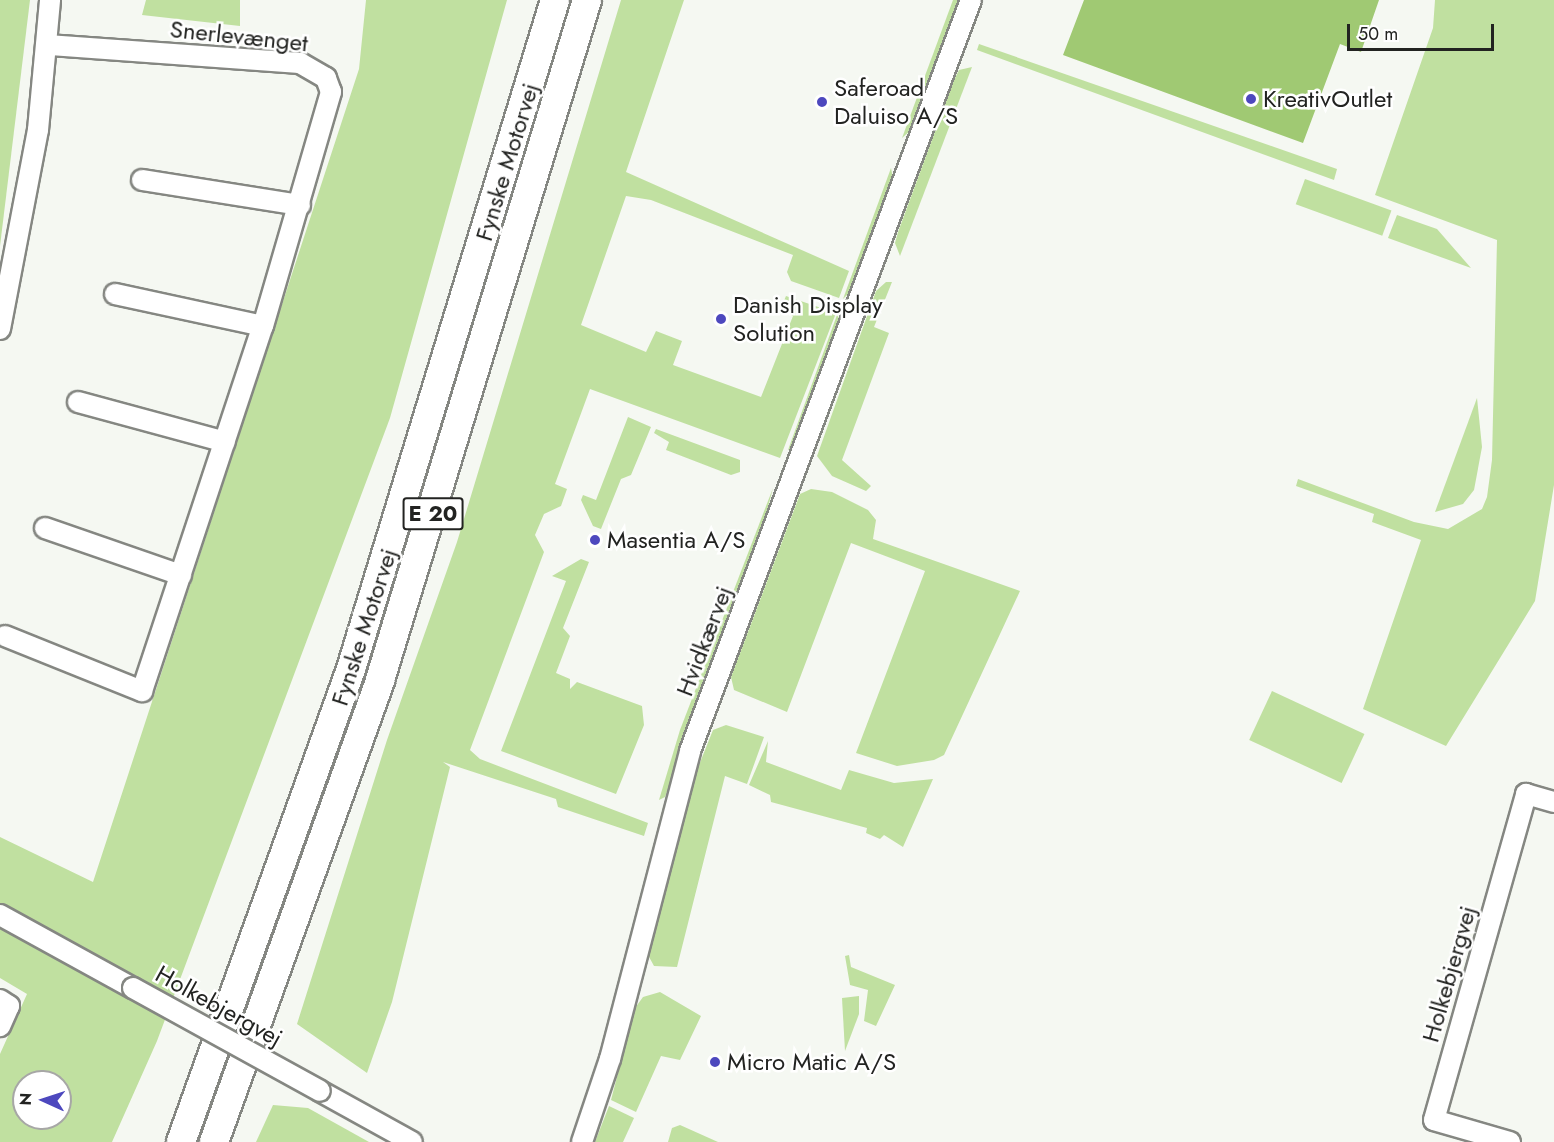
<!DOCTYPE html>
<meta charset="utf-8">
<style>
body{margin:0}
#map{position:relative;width:1554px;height:1142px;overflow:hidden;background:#f5f8f2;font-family:Jost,sans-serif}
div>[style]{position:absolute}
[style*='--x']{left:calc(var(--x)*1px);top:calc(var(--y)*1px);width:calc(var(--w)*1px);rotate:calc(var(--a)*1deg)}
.green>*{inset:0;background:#c0e0a0;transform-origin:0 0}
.building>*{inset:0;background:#a0c973}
.roads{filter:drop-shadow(2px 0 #858782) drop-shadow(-2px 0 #858782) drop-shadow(0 2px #858782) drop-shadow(0 -2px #858782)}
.minor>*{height:20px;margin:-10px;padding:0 10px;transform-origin:10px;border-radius:10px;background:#fff}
.highway>*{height:28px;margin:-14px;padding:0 14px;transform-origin:14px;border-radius:14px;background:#fff}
.bridges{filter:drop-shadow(2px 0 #858782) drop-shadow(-2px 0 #858782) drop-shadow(0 2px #858782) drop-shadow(0 -2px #858782)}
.minor-bridge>*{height:20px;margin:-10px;padding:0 10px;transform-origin:10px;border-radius:10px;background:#fff}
.dots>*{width:16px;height:16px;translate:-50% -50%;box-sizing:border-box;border:3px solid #fff;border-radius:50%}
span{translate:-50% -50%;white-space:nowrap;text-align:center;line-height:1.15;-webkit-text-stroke:5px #fff;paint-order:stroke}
.shield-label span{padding:2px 4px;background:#fff;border:2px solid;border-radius:4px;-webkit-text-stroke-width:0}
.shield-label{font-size:22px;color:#222321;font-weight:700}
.street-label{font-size:24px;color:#222321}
.poi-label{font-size:24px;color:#222321}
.left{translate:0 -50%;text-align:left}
.north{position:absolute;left:12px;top:1070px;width:60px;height:60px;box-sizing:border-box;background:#fff;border:2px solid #a7a7a6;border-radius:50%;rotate:273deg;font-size:16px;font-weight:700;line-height:24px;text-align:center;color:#222321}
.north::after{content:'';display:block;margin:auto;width:21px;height:27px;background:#4d48be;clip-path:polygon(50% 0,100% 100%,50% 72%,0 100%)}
.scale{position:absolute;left:1347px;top:24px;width:147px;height:27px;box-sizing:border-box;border:3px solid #222321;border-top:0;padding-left:8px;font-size:18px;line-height:21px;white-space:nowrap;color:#222321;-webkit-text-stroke:4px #fff;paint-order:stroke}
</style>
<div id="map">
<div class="green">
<div style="clip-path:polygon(0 0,30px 0,0 246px)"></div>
<div style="clip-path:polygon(146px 0,240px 0,240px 26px,142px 15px)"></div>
<div style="clip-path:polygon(evenodd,366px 0,507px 0,390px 418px,157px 1041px,112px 1142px,0 1142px,0 1054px,27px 994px,0 978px,0 837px,93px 882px,359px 69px,366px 0,24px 1082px,60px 1082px,60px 1118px,24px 1118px,24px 1082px)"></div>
<div style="clip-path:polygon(621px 0,684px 0,626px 172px,849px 271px,839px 298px,791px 281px,787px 272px,793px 255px,651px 200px,626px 196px,581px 325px,646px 352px,656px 331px,682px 341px,673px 365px,761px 397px,793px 316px,780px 310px,786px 296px,836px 313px,780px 458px,590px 389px,555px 484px,567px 489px,561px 506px,544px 514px,535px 535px,544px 552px,470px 750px,480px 759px,648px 823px,644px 836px,558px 807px,556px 799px,443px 762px,450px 767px,392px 1002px,367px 1073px,297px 1024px,387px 740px,457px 542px)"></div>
<div style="clip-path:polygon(953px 0,958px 0,911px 130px,902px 138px)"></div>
<div style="clip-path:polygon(1435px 0,1554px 0,1554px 485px,1535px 601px,1446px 746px,1363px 709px,1421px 540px,1372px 522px,1374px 514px,1296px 486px,1298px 479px,1414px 522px,1448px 529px,1482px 509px,1487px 497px,1492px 460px,1497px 240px,1375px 195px,1433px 28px)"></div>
<div style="clip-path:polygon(979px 44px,1337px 169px,1334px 180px,977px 50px)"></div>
<div style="clip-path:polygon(972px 67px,900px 256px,895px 243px,898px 232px,954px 80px,959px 70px)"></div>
<div style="clip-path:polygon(891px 168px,893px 179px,853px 289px,843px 299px)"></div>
<div style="left:1305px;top:179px;width:92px;height:27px;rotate:20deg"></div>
<div style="clip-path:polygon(1397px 215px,1437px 229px,1471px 268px,1388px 238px)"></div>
<div style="clip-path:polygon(886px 282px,892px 282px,874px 327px,889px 333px,842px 460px,871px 486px,866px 491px,832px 476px,817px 456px,876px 291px)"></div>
<div style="clip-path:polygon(837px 315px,841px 321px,794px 448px,788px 450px)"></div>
<div style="clip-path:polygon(1477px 398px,1482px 447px,1474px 490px,1463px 504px,1435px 512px)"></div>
<div style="clip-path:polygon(628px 417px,651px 427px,631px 475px,621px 479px,601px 529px,593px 526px,581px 500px,583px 495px,596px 500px)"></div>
<div style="clip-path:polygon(656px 429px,740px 460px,740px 472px,731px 475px,666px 450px,669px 442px,654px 433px)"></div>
<div style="clip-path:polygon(773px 488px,760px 538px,665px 797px,659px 800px,680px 730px)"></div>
<div style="clip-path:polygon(811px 489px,832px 492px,868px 510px,876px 520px,873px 539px,1020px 591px,944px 755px,934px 760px,897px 766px,856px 753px,925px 571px,851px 543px,787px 712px,734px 690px,731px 677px,800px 494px)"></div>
<div style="clip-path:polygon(581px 559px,589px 562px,563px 628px,570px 636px,556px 673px,570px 679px,570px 689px,577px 682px,642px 706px,644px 725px,616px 794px,501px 751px,566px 581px,552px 576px)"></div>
<div style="left:1272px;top:691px;width:102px;height:54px;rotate:25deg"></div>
<div style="clip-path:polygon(726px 725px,764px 737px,747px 784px,725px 776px,677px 967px,654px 966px,648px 955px,697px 770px,713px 730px)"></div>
<div style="clip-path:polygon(768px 741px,766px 762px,841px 790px,849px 770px,894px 783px,933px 779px,903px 847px,884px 835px,880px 839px,866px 833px,867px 828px,771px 802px,770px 795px,749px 785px)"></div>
<div style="clip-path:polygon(849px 955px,851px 967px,895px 985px,876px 1026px,864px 1021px,868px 990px,850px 985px,845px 956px)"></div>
<div style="clip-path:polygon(660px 992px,701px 1016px,680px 1060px,661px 1056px,636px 1112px,611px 1100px,635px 1008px,643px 997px)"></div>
<div style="clip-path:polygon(859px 996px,859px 1014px,845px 1051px,842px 998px)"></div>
<div style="clip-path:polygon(273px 1105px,308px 1108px,369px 1142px,256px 1142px)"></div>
<div style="clip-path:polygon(609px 1106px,634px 1118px,623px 1142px,595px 1142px)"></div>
<div style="clip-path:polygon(680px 1125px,718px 1142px,668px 1142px,672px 1128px)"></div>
</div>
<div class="building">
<div style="clip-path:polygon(1084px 0,1379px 0,1361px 52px,1340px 44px,1303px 143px,1063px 55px)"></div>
</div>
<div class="roads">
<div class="minor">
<div style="--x:142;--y:180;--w:160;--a:9"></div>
<div style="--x:115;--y:294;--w:151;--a:12.2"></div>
<div style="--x:0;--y:329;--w:203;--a:-79.2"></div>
<div style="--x:38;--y:130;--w:131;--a:-84.7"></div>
<div style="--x:78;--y:402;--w:152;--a:15.2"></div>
<div style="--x:45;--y:528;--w:144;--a:19.1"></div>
<div style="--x:5;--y:636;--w:148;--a:21.9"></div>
<div style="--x:142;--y:691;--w:385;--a:-71.7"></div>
<div style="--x:263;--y:326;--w:244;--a:-73.8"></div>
<div style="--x:331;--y:92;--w:15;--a:-110"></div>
<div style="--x:326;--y:78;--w:30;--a:-150"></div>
<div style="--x:300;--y:63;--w:254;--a:-175.9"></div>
<div style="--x:0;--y:915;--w:152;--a:28.8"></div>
<div style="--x:0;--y:1000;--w:11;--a:34"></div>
<div style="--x:9;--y:1006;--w:22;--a:114"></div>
<div style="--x:320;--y:1091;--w:105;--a:29"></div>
<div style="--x:582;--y:1142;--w:88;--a:-71.4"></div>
<div style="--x:610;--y:1059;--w:318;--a:-75.4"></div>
<div style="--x:690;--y:751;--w:802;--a:-69.49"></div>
<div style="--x:1510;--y:1142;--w:79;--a:-163.9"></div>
<div style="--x:1434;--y:1120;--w:339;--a:-74.2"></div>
<div style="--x:1526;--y:794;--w:29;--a:16"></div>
</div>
<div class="highway">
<div style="--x:181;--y:1142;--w:503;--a:-70.23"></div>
<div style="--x:351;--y:669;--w:699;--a:-73.04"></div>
<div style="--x:214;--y:1142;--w:491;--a:-70.2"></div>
<div style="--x:380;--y:680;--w:711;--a:-73.07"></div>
</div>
</div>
<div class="bridges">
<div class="minor-bridge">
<div style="--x:133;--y:988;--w:213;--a:28.8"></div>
</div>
</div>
<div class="dots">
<div style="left:1251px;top:99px;background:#4d48be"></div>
<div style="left:822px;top:102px;background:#4d48be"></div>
<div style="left:721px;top:319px;background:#4d48be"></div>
<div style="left:595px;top:540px;background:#4d48be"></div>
<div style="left:715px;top:1062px;background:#4d48be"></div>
</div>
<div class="shield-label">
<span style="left:433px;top:514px">E 20</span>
</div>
<div class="street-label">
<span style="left:239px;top:36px;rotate:6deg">Snerlevænget</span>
<span style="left:507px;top:162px;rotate:-73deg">Fynske Motorvej</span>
<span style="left:364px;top:627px;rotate:-72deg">Fynske Motorvej</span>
<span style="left:704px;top:641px;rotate:-69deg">Hvidkærvej</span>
<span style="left:1449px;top:974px;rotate:-74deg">Holkebjergvej</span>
<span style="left:219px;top:1006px;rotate:29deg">Holkebjergvej</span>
</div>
<div class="poi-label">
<span class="left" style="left:834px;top:102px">Saferoad<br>Daluiso A/S</span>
<span class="left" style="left:1263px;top:99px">KreativOutlet</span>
<span class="left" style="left:733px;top:319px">Danish Display<br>Solution</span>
<span class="left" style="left:607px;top:540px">Masentia A/S</span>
<span class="left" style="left:727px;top:1062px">Micro Matic A/S</span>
</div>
<div class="north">N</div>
<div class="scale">50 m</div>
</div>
